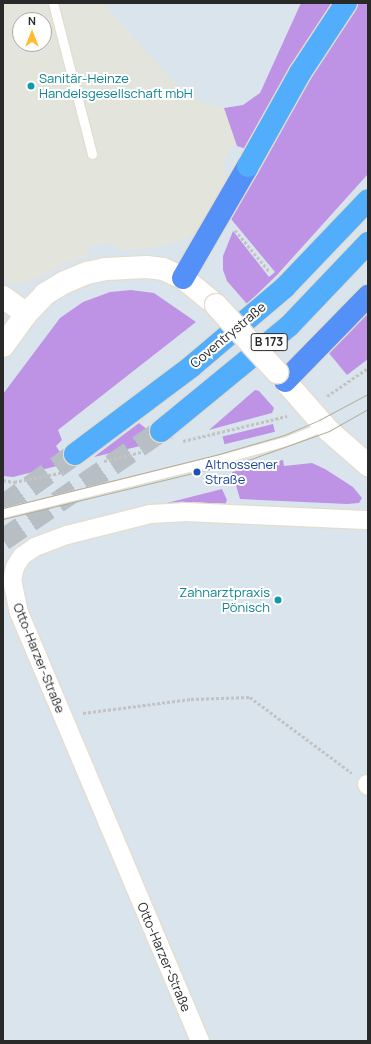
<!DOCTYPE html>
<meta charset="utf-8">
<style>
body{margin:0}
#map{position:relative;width:371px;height:1044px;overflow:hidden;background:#dae4ec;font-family:Manrope,sans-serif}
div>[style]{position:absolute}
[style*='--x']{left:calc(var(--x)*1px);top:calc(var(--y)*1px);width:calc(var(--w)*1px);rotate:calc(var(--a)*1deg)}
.industrial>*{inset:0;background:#e3e4db}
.green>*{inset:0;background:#be93e6;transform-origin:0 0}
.trunk-tunnel>*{height:22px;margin-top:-11px;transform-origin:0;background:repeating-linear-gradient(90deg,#b7bfc5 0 22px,transparent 0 33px)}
.path>*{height:2.5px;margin-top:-1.25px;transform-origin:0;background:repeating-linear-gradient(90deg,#c3c3c3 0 3px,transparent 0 5px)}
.roads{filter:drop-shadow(1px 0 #e3ddcf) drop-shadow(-1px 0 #e3ddcf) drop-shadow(0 1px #e3ddcf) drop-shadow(0 -1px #e3ddcf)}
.service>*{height:9px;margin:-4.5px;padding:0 4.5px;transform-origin:4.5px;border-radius:4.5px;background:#fff}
.minor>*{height:18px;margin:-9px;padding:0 9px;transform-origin:9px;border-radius:9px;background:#fff}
.tertiary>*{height:22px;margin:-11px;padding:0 11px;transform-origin:11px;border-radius:11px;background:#fff}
.secondary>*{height:22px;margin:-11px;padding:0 11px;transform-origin:11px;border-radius:11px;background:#fff}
.primary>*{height:22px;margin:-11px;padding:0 11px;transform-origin:11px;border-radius:11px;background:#5391f8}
.trunk>*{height:22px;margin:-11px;padding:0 11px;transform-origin:11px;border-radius:11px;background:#52aefc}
.tram>*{height:1px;margin:-0.5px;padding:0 0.5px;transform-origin:0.5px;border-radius:0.5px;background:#b5ae9c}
.bridges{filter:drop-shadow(1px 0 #e3ddcf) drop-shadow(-1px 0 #e3ddcf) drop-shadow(0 1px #e3ddcf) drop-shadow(0 -1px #e3ddcf)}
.secondary-bridge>*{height:22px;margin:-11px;padding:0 11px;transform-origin:11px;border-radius:11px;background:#fff}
.dots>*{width:11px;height:11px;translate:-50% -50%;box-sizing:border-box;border:2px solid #fff;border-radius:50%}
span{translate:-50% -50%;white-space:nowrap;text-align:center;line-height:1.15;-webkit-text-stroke:4px #fff;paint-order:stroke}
.shield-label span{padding:1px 3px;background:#fff;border:1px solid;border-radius:3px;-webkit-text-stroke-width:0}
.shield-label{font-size:12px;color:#292929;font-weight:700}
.culture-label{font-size:13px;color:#0d838f}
.left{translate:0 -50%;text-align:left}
.right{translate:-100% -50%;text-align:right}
.street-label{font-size:13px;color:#292929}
.transit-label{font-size:13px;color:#164399}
.frame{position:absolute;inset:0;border:4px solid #292929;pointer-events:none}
.north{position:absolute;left:12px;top:12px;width:40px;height:40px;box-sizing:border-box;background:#fff;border:1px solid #a9a9a9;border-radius:50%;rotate:0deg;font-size:11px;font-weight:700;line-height:16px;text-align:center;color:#292929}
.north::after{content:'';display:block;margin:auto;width:14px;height:18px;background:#ffbd34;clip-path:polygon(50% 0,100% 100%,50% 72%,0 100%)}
</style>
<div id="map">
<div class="industrial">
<div style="clip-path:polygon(evenodd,3px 3px,105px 3px,110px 11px,176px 84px,205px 103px,224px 108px,237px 146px,232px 145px,224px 163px,226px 183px,201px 226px,189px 237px,172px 244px,147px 249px,119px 251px,113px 243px,87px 247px,87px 257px,65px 263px,27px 283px,12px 284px,3px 280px,3px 3px,20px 20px,44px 20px,44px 44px,20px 44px,20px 20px)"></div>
</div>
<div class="green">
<div style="clip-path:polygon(301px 3px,332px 3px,289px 72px,246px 149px,237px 146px,224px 108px,243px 105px,260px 93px)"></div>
<div style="clip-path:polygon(359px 3px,368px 3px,368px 174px,277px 275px,247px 304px,227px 281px,223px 270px,223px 256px,233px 231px,269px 277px,275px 272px,231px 219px,305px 87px)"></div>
<div style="clip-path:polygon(131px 290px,154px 293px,196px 322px,58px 430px,62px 440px,56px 446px,60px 452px,81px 460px,13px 477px,3px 476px,3px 394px,60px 318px,83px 302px,110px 292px)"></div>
<div style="clip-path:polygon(368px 309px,368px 359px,347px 375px,328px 352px)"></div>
<div style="clip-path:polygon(255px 390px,259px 391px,274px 408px,272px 413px,209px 430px)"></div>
<div style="clip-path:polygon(139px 423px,153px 434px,174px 438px,94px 457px)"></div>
<div style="left:273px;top:424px;width:8px;height:52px;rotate:76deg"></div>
<div style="clip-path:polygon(283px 460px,284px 466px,312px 463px,325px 469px,353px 487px,362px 498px,359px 503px,347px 504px,240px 499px,232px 472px)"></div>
<div style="clip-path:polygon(222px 489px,227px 500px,225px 505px,163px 504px)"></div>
</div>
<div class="trunk-tunnel">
<div style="--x:3;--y:506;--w:89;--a:-35.8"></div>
<div style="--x:3;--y:540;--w:192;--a:-34.6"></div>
</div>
<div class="path">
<div style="--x:235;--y:230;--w:53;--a:50.3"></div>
<div style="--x:327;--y:396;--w:50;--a:-34.3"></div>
<div style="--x:183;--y:441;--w:107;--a:-13.5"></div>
<div style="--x:104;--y:461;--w:46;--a:-13.7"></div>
<div style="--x:3;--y:480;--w:11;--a:10"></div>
<div style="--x:14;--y:482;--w:51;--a:-11.3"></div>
<div style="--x:83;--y:713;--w:109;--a:-7.4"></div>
<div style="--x:191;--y:699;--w:59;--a:-1.9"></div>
<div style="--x:250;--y:697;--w:127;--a:36.7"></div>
</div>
<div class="roads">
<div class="service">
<div style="--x:53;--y:3;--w:156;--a:75.5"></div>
<div style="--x:3;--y:513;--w:225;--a:-13.9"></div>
<div style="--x:221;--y:459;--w:67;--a:-15.5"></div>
<div style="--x:286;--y:441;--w:41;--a:-21.5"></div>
</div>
<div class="minor">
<div style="--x:367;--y:784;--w:2;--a:63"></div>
<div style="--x:200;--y:1041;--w:465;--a:-112.9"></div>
<div style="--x:19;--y:613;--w:33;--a:-102"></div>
<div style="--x:12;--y:581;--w:14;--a:-78"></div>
<div style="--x:15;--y:567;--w:13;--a:-58"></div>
<div style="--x:22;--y:556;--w:16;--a:-35"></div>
<div style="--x:35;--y:547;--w:34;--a:-21"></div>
<div style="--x:67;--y:535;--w:86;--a:-14.2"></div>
<div style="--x:150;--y:514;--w:33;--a:-3"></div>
<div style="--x:183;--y:512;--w:185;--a:2.5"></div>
</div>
<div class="tertiary">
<div style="--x:3;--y:297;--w:29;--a:36"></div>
<div style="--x:3;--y:346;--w:39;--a:-54"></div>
<div style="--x:26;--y:314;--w:28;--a:-46"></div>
<div style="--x:45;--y:294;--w:21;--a:-31"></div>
<div style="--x:63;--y:283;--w:26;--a:-23"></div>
<div style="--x:87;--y:273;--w:19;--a:-12"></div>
<div style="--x:106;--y:269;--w:41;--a:-2.8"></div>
<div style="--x:147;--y:267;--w:16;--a:7"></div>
<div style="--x:163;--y:269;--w:22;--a:24"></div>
</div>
<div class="secondary">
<div style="--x:183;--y:278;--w:43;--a:39.3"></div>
<div style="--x:277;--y:372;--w:79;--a:48.6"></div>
<div style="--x:329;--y:431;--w:52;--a:41.1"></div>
</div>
<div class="primary">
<div style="--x:183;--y:278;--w:129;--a:-59.9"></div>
<div style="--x:285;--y:381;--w:119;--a:-45.7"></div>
</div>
<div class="trunk">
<div style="--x:248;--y:166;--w:107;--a:-60.8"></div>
<div style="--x:300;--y:73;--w:84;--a:-56.7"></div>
<div style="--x:161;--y:431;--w:166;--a:-39.4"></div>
<div style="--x:289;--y:326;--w:115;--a:-46.4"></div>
<div style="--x:75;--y:454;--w:146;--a:-36.9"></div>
<div style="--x:192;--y:366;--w:122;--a:-40.3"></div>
<div style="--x:285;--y:287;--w:120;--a:-46.3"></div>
</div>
</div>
<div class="tram">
<div style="--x:3;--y:508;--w:223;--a:-14"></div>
<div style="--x:219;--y:454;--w:68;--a:-16.3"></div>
<div style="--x:284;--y:435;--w:38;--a:-23"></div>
<div style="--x:319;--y:420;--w:55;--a:-28"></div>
<div style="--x:3;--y:519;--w:255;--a:-13.6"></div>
<div style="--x:251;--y:459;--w:83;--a:-19.7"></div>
<div style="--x:329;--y:431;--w:45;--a:-29.4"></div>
</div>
<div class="bridges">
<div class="secondary-bridge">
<div style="--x:216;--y:305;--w:91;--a:47.7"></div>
</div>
</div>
<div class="dots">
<div style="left:31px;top:86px;background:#0f9aa8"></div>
<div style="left:197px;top:472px;background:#1a4fb4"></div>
<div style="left:278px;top:600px;background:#0f9aa8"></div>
</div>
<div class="shield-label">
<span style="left:269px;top:342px">B 173</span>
</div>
<div class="culture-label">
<span class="left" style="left:39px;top:86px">Sanitär-Heinze<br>Handelsgesellschaft mbH</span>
<span class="right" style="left:270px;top:600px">Zahnarztpraxis<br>Pönisch</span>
</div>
<div class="street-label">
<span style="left:228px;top:335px;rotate:-40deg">Coventrystraße</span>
<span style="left:39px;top:658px;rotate:68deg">Otto-Harzer-Straße</span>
<span style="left:164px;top:957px;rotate:67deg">Otto-Harzer-Straße</span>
</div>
<div class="transit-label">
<span class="left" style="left:205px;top:472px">Altnossener<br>Straße</span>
</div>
<div class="frame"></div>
<div class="north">N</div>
</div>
